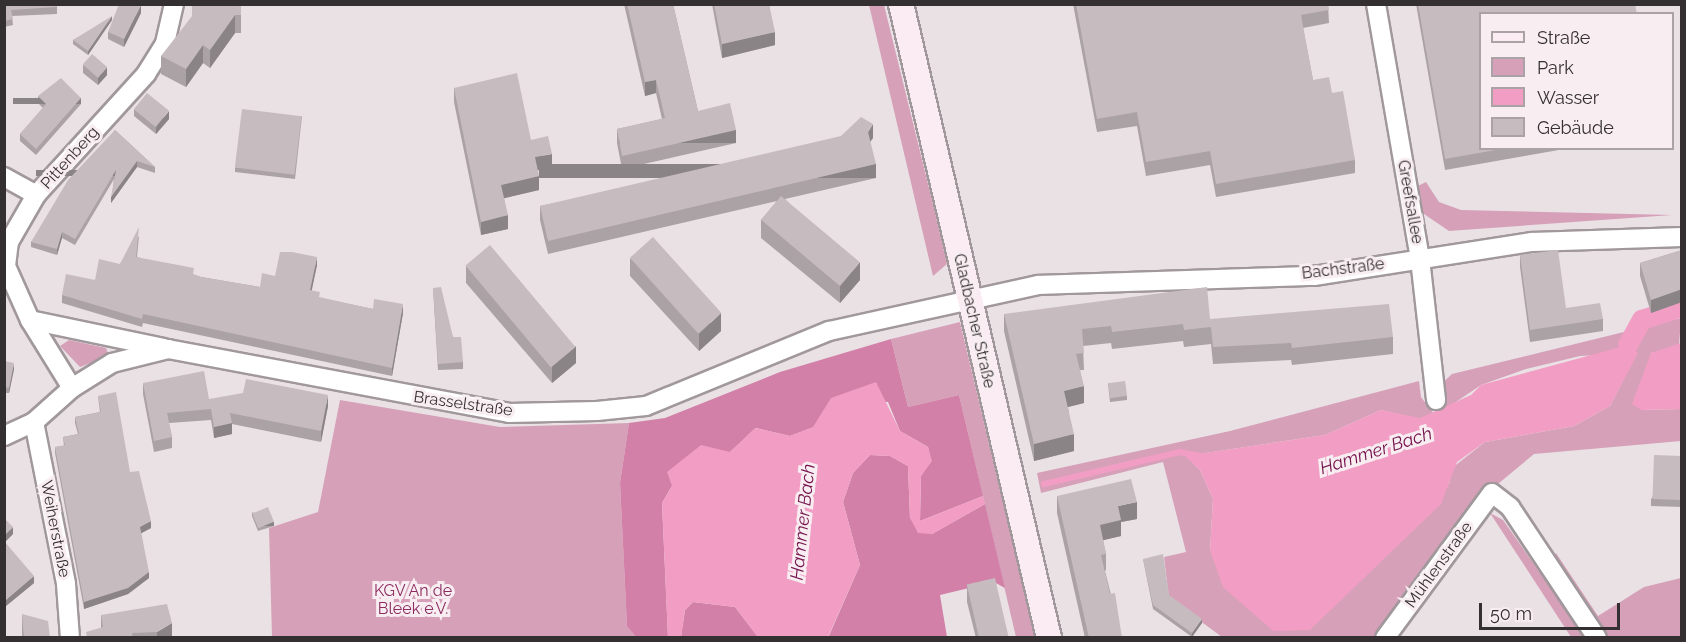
<!DOCTYPE html>
<meta charset="utf-8">
<style>
body{margin:0}
#map{position:relative;width:1686px;height:642px;overflow:hidden;background:#eae1e5;font-family:Raleway,sans-serif}
div>[style]{position:absolute}
[style*='--x']{left:calc(var(--x)*1px);top:calc(var(--y)*1px);width:calc(var(--w)*1px);rotate:calc(var(--a)*1deg)}
.green>*{inset:0;background:#d6a1b8}
.forest>*{inset:0;background:#d280a7}
.water>*{inset:0;background:#f29dc4}
.stream>*{height:6px;margin:-3px;padding:0 3px;transform-origin:3px;border-radius:3px;background:#f29dc4}
.canal>*{height:20px;margin:-10px;padding:0 10px;transform-origin:10px;border-radius:10px;background:#f29dc4}
.roads{filter:drop-shadow(2px 0 #a1989c) drop-shadow(-2px 0 #a1989c) drop-shadow(0 2px #a1989c) drop-shadow(0 -2px #a1989c)}
.street>*{height:18px;margin:-9px;padding:0 9px;transform-origin:9px;border-radius:9px;background:#fff}
.secondary>*{height:24px;margin:-12px;padding:0 12px;transform-origin:12px;border-radius:12px;background:#fbebf2}
.wall>*{inset:0;background:#aaa2a5}
.shaded-wall>*{inset:0;background:#8b8486;transform-origin:0 0}
.building>*{inset:0;background:#c6bcc0;transform-origin:0 0}
span{translate:-50% -50%;white-space:nowrap;text-align:center;line-height:1.15;-webkit-text-stroke:6px #f8eef2;paint-order:stroke}
.street-label{font-size:16px;color:#343031}
.park-label{font-size:16px;color:#8c2b60}
.water-label{font-size:18px;color:#74114b;font-style:italic}
.frame{position:absolute;inset:0;border:6px solid #343031;pointer-events:none}
.legend{position:absolute;left:1479px;top:12px;width:195px;height:138px;box-sizing:border-box;background:#f8eef2;border:2px solid #aaa2a5;margin:0;padding:8px 10px;list-style:none;font-size:18px;color:#343031}
.legend li{display:flex;align-items:center;gap:12px;height:30px}
.legend b{width:30px;border:2px solid #aaa2a5}
.scale{position:absolute;left:1479px;top:603px;width:141px;height:27px;box-sizing:border-box;border:3px solid #343031;border-top:0;padding-left:8px;font-size:18px;line-height:21px;white-space:nowrap;color:#343031;-webkit-text-stroke:4px #f8eef2;paint-order:stroke}
</style>
<div id="map">
<div class="green">
<div style="clip-path:polygon(869px 5px,884px 5px,933px 204px,947px 264px,933px 276px)"></div>
<div style="clip-path:polygon(1426px 182px,1439px 202px,1461px 210px,1672px 215px,1449px 231px,1421px 212px,1414px 188px)"></div>
<div style="clip-path:polygon(1681px 318px,1679px 346px,1651px 353px,1641px 410px,1681px 409px,1681px 441px,1534px 454px,1481px 498px,1380px 637px,1222px 637px,1169px 598px,1164px 557px,1186px 552px,1163px 462px,1041px 493px,1037px 473px,1230px 431px,1419px 381px,1421px 397px,1434px 414px,1420px 419px,1381px 410px,1325px 435px,1186px 456px,1200px 470px,1213px 499px,1210px 551px,1449px 484px,1452px 468px,1485px 442px,1574px 426px,1610px 406px,1637px 353px,1580px 356px,1526px 369px,1481px 385px,1447px 408px,1439px 386px,1452px 374px)"></div>
<div style="clip-path:polygon(960px 322px,1035px 637px,1016px 637px,959px 395px,908px 407px,891px 339px)"></div>
<div style="clip-path:polygon(69px 340px,106px 348px,109px 356px,80px 367px,60px 346px)"></div>
<div style="clip-path:polygon(340px 400px,500px 427px,629px 423px,620px 483px,627px 625px,636px 637px,272px 637px,269px 528px,318px 512px)"></div>
<div style="clip-path:polygon(1490px 513px,1503px 520px,1585px 637px,1571px 637px)"></div>
<div style="clip-path:polygon(1556px 553px,1598px 616px,1644px 587px,1681px 578px,1681px 637px,1602px 637px,1552px 561px)"></div>
</div>
<div class="forest">
<div style="clip-path:polygon(891px 339px,908px 407px,959px 395px,983px 496px,920px 521px,921px 476px,931px 461px,928px 447px,900px 431px,888px 402px,832px 398px,814px 427px,790px 436px,756px 428px,730px 452px,672px 486px,662px 503px,668px 637px,636px 637px,627px 626px,620px 483px,629px 423px,665px 418px,780px 372px)"></div>
<div style="clip-path:polygon(870px 455px,890px 456px,908px 466px,910px 518px,932px 534px,985px 504px,1005px 588px,994px 582px,940px 595px,947px 637px,828px 638px,860px 565px,843px 502px,853px 473px)"></div>
<div style="clip-path:polygon(693px 602px,735px 607px,758px 637px,681px 637px,685px 610px)"></div>
</div>
<div class="water">
<div style="clip-path:polygon(1681px 343px,1681px 409px,1641px 410px,1632px 404px,1651px 353px)"></div>
<div style="clip-path:polygon(1628px 345px,1638px 353px,1610px 406px,1574px 426px,1485px 442px,1457px 462px,1441px 504px,1310px 630px,1273px 631px,1223px 587px,1210px 551px,1213px 499px,1200px 470px,1185px 456px,1325px 435px,1381px 410px,1420px 418px,1471px 395px,1481px 385px)"></div>
<div style="clip-path:polygon(876px 382px,900px 431px,928px 447px,932px 461px,921px 476px,920px 521px,983px 496px,985px 504px,932px 534px,918px 533px,910px 518px,908px 466px,890px 456px,870px 455px,853px 473px,843px 502px,860px 565px,828px 637px,758px 637px,735px 607px,693px 602px,685px 610px,681px 637px,668px 637px,662px 503px,672px 486px,667px 472px,701px 445px,730px 452px,755px 428px,790px 436px,813px 427px,831px 398px)"></div>
</div>
<div class="stream">
<div style="--x:1044;--y:484;--w:140;--a:-13.2"></div>
<div style="--x:1180;--y:452;--w:26;--a:11"></div>
</div>
<div class="canal">
<div style="--x:1628;--y:345;--w:29;--a:-61"></div>
<div style="--x:1642;--y:320;--w:42;--a:-18"></div>
</div>
<div class="roads">
<div class="street">
<div style="--x:1376;--y:4;--w:259;--a:80.2"></div>
<div style="--x:1420;--y:259;--w:142;--a:83.5"></div>
<div style="--x:4;--y:177;--w:37;--a:29"></div>
<div style="--x:30;--y:320;--w:59;--a:-114"></div>
<div style="--x:6;--y:266;--w:24;--a:-83"></div>
<div style="--x:9;--y:242;--w:54;--a:-60.1"></div>
<div style="--x:36;--y:195;--w:164;--a:-47.7"></div>
<div style="--x:146;--y:74;--w:36;--a:-58"></div>
<div style="--x:165;--y:43;--w:40;--a:-77"></div>
<div style="--x:72;--y:388;--w:80;--a:-121.7"></div>
<div style="--x:30;--y:320;--w:137;--a:11.8"></div>
<div style="--x:34;--y:422;--w:165;--a:78.8"></div>
<div style="--x:66;--y:584;--w:54;--a:85.8"></div>
<div style="--x:4;--y:436;--w:33;--a:-25"></div>
<div style="--x:34;--y:422;--w:51;--a:-41.8"></div>
<div style="--x:72;--y:388;--w:47;--a:-32"></div>
<div style="--x:112;--y:363;--w:58;--a:-14"></div>
<div style="--x:168;--y:349;--w:347;--a:10.6"></div>
<div style="--x:509;--y:413;--w:88;--a:-1.3"></div>
<div style="--x:597;--y:411;--w:49;--a:-5.8"></div>
<div style="--x:646;--y:406;--w:198;--a:-22.3"></div>
<div style="--x:829;--y:331;--w:214;--a:-12.4"></div>
<div style="--x:1038;--y:285;--w:276;--a:-1.9"></div>
<div style="--x:1314;--y:276;--w:221;--a:-8.9"></div>
<div style="--x:1532;--y:242;--w:150;--a:-1.9"></div>
<div style="--x:1385;--y:638;--w:180;--a:-53.6"></div>
<div style="--x:1492;--y:493;--w:23;--a:38"></div>
<div style="--x:1510;--y:507;--w:157;--a:56.4"></div>
</div>
<div class="secondary">
<div style="--x:901;--y:4;--w:651;--a:76.86"></div>
</div>
</div>
<div class="wall">
<div style="clip-path:polygon(4px 4px,57px 7px,57px 14px,12px 16px,13px 25px,4px 27px)"></div>
<div style="clip-path:polygon(241px 4px,241px 33px,235px 33px,210px 68px,203px 63px,186px 87px,161px 74px,161px 56px)"></div>
<div style="clip-path:polygon(624px 4px,673px 4px,698px 111px,736px 143px,622px 169px,617px 143px,617px 129px,662px 119px,656px 93px,645px 96px)"></div>
<div style="clip-path:polygon(712px 4px,769px 4px,775px 45px,722px 58px)"></div>
<div style="clip-path:polygon(1073px 4px,1328px 4px,1329px 23px,1303px 28px,1313px 80px,1332px 93px,1355px 160px,1355px 173px,1216px 197px,1210px 165px,1146px 176px,1137px 126px,1097px 132px)"></div>
<div style="clip-path:polygon(1416px 4px,1635px 4px,1480px 148px,1570px 148px,1445px 170px)"></div>
<div style="clip-path:polygon(141px 13px,124px 47px,108px 39px,108px 32px)"></div>
<div style="clip-path:polygon(112px 20px,88px 55px,73px 44px,73px 40px)"></div>
<div style="clip-path:polygon(83px 65px,107px 75px,98px 85px,83px 73px)"></div>
<div style="clip-path:polygon(454px 88px,531px 140px,552px 167px,538px 170px,539px 190px,504px 198px,508px 229px,481px 235px,454px 102px)"></div>
<div style="clip-path:polygon(38px 96px,81px 104px,36px 155px,20px 141px,20px 134px,43px 108px,38px 103px)"></div>
<div style="clip-path:polygon(134px 109px,169px 119px,156px 134px,134px 116px)"></div>
<div style="clip-path:polygon(302px 116px,295px 179px,235px 172px,235px 168px)"></div>
<div style="clip-path:polygon(115px 130px,155px 167px,155px 173px,137px 167px,111px 203px,114px 179px,75px 245px,62px 238px,57px 255px,31px 247px,31px 242px)"></div>
<div style="clip-path:polygon(873px 138px,870px 141px,876px 178px,785px 199px,860px 280px,840px 303px,761px 238px,761px 220px,777px 201px,548px 254px,540px 220px,540px 206px)"></div>
<div style="clip-path:polygon(139px 236px,137px 257px,201px 277px,260px 287px,275px 276px,317px 265px,311px 291px,320px 298px,373px 309px,403px 313px,392px 376px,143px 323px,142px 327px,62px 303px,62px 295px,95px 280px,120px 264px)"></div>
<div style="clip-path:polygon(1682px 250px,1682px 302px,1651px 313px,1640px 276px,1640px 263px)"></div>
<div style="clip-path:polygon(1520px 255px,1566px 308px,1603px 319px,1603px 331px,1530px 342px,1520px 267px)"></div>
<div style="clip-path:polygon(630px 258px,721px 331px,699px 351px,630px 276px)"></div>
<div style="clip-path:polygon(466px 266px,576px 363px,552px 383px,466px 283px)"></div>
<div style="clip-path:polygon(433px 288px,463px 362px,463px 369px,438px 370px)"></div>
<div style="clip-path:polygon(1004px 314px,1210px 319px,1393px 337px,1393px 354px,1292px 365px,1291px 360px,1213px 364px,1211px 344px,1184px 347px,1183px 341px,1112px 349px,1111px 343px,1083px 346px,1084px 370px,1080px 370px,1084px 403px,1068px 407px,1074px 451px,1034px 461px,1004px 331px)"></div>
<div style="clip-path:polygon(4px 361px,14px 369px,9px 393px,4px 393px)"></div>
<div style="clip-path:polygon(143px 383px,209px 399px,328px 406px,321px 442px,232px 424px,232px 434px,214px 438px,211px 420px,169px 423px,172px 437px,172px 448px,154px 452px,143px 394px)"></div>
<div style="clip-path:polygon(1108px 383px,1127px 396px,1127px 400px,1110px 402px)"></div>
<div style="clip-path:polygon(98px 396px,151px 528px,141px 533px,149px 578px,128px 594px,84px 609px,55px 453px,55px 447px,64px 446px,63px 437px,78px 434px,75px 423px,75px 417px,100px 412px)"></div>
<div style="clip-path:polygon(1682px 456px,1682px 507px,1651px 506px,1651px 499px)"></div>
<div style="clip-path:polygon(1057px 496px,1137px 519px,1121px 522px,1121px 536px,1103px 540px,1106px 554px,1106px 570px,1105px 571px,1122px 638px,1085px 638px,1057px 513px)"></div>
<div style="clip-path:polygon(252px 512px,274px 526px,258px 531px,252px 516px)"></div>
<div style="clip-path:polygon(4px 518px,13px 534px,5px 542px,34px 583px,6px 606px,4px 604px)"></div>
<div style="clip-path:polygon(1143px 559px,1169px 595px,1202px 623px,1192px 637px,1153px 609px)"></div>
<div style="clip-path:polygon(967px 584px,1009px 638px,976px 638px,967px 602px)"></div>
<div style="clip-path:polygon(22px 614px,50px 638px,22px 638px)"></div>
<div style="clip-path:polygon(101px 615px,172px 636px,169px 638px,86px 638px,101px 628px)"></div>
</div>
<div class="shaded-wall">
<div style="clip-path:polygon(141px 5px,141px 13px,124px 47px,124px 39px)"></div>
<div style="clip-path:polygon(235px 15px,235px 33px,210px 68px,210px 50px)"></div>
<div style="clip-path:polygon(112px 16px,112px 20px,88px 55px,88px 51px)"></div>
<div style="clip-path:polygon(775px 32px,775px 45px,722px 58px,722px 44px)"></div>
<div style="clip-path:polygon(203px 45px,203px 63px,186px 87px,186px 69px)"></div>
<div style="clip-path:polygon(107px 67px,107px 75px,98px 85px,98px 78px)"></div>
<div style="clip-path:polygon(656px 80px,656px 93px,645px 96px,645px 82px)"></div>
<div style="left:81px;top:98px;width:6px;height:68px;rotate:90deg"></div>
<div style="clip-path:polygon(169px 111px,169px 119px,156px 134px,156px 127px)"></div>
<div style="clip-path:polygon(873px 124px,873px 138px,868px 145px,868px 132px)"></div>
<div style="left:736px;top:130px;width:13px;height:117px;rotate:90deg"></div>
<div style="clip-path:polygon(552px 154px,552px 167px,535px 171px,535px 157px)"></div>
<div style="clip-path:polygon(137px 161px,137px 167px,111px 203px,111px 197px)"></div>
<div style="left:876px;top:164px;width:14px;height:337px;rotate:90deg"></div>
<div style="left:116px;top:170px;width:6px;height:80px;rotate:90deg"></div>
<div style="clip-path:polygon(539px 176px,539px 190px,501px 199px,501px 185px)"></div>
<div style="clip-path:polygon(508px 215px,508px 229px,481px 235px,481px 222px)"></div>
<div style="clip-path:polygon(62px 232px,62px 238px,57px 255px,57px 249px)"></div>
<div style="clip-path:polygon(317px 257px,317px 265px,310px 299px,310px 290px)"></div>
<div style="clip-path:polygon(860px 262px,860px 280px,840px 303px,840px 286px)"></div>
<div style="clip-path:polygon(1682px 289px,1682px 302px,1651px 313px,1651px 300px)"></div>
<div style="clip-path:polygon(403px 304px,403px 313px,392px 376px,392px 368px)"></div>
<div style="clip-path:polygon(721px 313px,721px 331px,699px 351px,699px 334px)"></div>
<div style="clip-path:polygon(576px 346px,576px 363px,552px 383px,552px 366px)"></div>
<div style="clip-path:polygon(14px 363px,14px 369px,9px 393px,9px 388px)"></div>
<div style="clip-path:polygon(1084px 386px,1084px 403px,1064px 408px,1064px 391px)"></div>
<div style="clip-path:polygon(328px 395px,328px 406px,321px 442px,321px 431px)"></div>
<div style="clip-path:polygon(232px 423px,232px 434px,214px 438px,214px 427px)"></div>
<div style="clip-path:polygon(1074px 434px,1074px 451px,1034px 461px,1034px 444px)"></div>
<div style="clip-path:polygon(1137px 502px,1137px 519px,1121px 522px,1121px 536px,1100px 541px,1100px 525px,1118px 506px)"></div>
<div style="clip-path:polygon(151px 521px,151px 528px,140px 534px,140px 527px)"></div>
<div style="left:274px;top:522px;width:4px;height:17px;rotate:90deg"></div>
<div style="clip-path:polygon(13px 527px,13px 534px,4px 543px,4px 536px)"></div>
<div style="clip-path:polygon(149px 572px,149px 578px,128px 594px,84px 609px,84px 602px)"></div>
<div style="clip-path:polygon(34px 576px,34px 583px,6px 606px,6px 600px)"></div>
<div style="clip-path:polygon(1202px 619px,1202px 623px,1192px 637px,1192px 633px)"></div>
<div style="clip-path:polygon(172px 623px,172px 636px,169px 638px,157px 638px,157px 632px)"></div>
</div>
<div class="building">
<div style="clip-path:polygon(4px 4px,57px 4px,57px 7px,11px 10px,13px 19px,4px 21px)"></div>
<div style="clip-path:polygon(119px 4px,138px 4px,141px 5px,124px 39px,108px 32px)"></div>
<div style="clip-path:polygon(192px 4px,241px 4px,241px 15px,235px 15px,210px 50px,203px 45px,186px 69px,161px 56px,192px 16px)"></div>
<div style="clip-path:polygon(627px 4px,673px 4px,698px 111px,730px 103px,736px 130px,622px 156px,617px 129px,665px 118px,656px 80px,645px 82px)"></div>
<div style="clip-path:polygon(714px 4px,769px 4px,775px 32px,722px 44px)"></div>
<div style="clip-path:polygon(1076px 4px,1328px 4px,1329px 10px,1301px 15px,1313px 80px,1329px 77px,1332px 93px,1343px 91px,1355px 160px,1216px 184px,1210px 151px,1146px 162px,1137px 112px,1097px 119px)"></div>
<div style="clip-path:polygon(1418px 4px,1635px 4px,1637px 14px,1480px 14px,1480px 148px,1507px 148px,1445px 159px)"></div>
<div style="clip-path:polygon(112px 16px,88px 51px,73px 40px)"></div>
<div style="left:92px;top:54px;width:20px;height:14px;rotate:41deg"></div>
<div style="clip-path:polygon(517px 73px,531px 140px,548px 136px,552px 154px,535px 157px,539px 176px,501px 185px,508px 215px,481px 222px,454px 88px)"></div>
<div style="clip-path:polygon(61px 78px,81px 98px,36px 149px,20px 134px,46px 104px,38px 96px)"></div>
<div style="left:147px;top:93px;width:28px;height:21px;rotate:39deg"></div>
<div style="left:242px;top:109px;width:60px;height:59px;rotate:7deg"></div>
<div style="clip-path:polygon(861px 117px,873px 124px,868px 132px,876px 164px,548px 241px,540px 206px,841px 136px)"></div>
<div style="clip-path:polygon(115px 130px,155px 167px,137px 161px,111px 197px,116px 170px,75px 239px,62px 232px,57px 249px,31px 242px,68px 180px)"></div>
<div style="left:781px;top:196px;width:103px;height:31px;rotate:40deg"></div>
<div style="clip-path:polygon(139px 227px,136px 257px,194px 268px,193px 274px,201px 277px,260px 287px,262px 273px,275px 276px,280px 252px,292px 252px,317px 257px,310px 290px,320px 292px,319px 297px,373px 309px,374px 299px,403px 304px,392px 368px,143px 314px,142px 319px,62px 295px,66px 274px,95px 280px,99px 259px,120px 264px)"></div>
<div style="left:653px;top:237px;width:102px;height:31px;rotate:48deg"></div>
<div style="left:490px;top:245px;width:133px;height:32px;rotate:50deg"></div>
<div style="clip-path:polygon(1558px 250px,1566px 308px,1600px 303px,1603px 319px,1530px 330px,1520px 255px)"></div>
<div style="clip-path:polygon(1682px 250px,1682px 289px,1651px 300px,1640px 263px)"></div>
<div style="clip-path:polygon(441px 287px,453px 337px,461px 337px,463px 362px,438px 364px,433px 288px)"></div>
<div style="clip-path:polygon(1207px 287px,1210px 319px,1389px 304px,1393px 337px,1292px 348px,1291px 343px,1213px 347px,1211px 327px,1184px 330px,1183px 324px,1112px 332px,1111px 326px,1082px 329px,1084px 353px,1076px 354px,1084px 386px,1064px 391px,1074px 434px,1034px 444px,1004px 314px)"></div>
<div style="clip-path:polygon(4px 361px,14px 363px,9px 388px,4px 387px)"></div>
<div style="clip-path:polygon(204px 371px,209px 399px,243px 393px,246px 379px,328px 395px,321px 431px,230px 413px,232px 423px,214px 427px,211px 409px,167px 413px,172px 437px,154px 441px,143px 383px)"></div>
<div style="left:1125px;top:381px;width:15px;height:17px;rotate:82deg"></div>
<div style="clip-path:polygon(116px 392px,130px 472px,139px 471px,151px 521px,140px 527px,149px 572px,128px 588px,84px 602px,55px 447px,65px 445px,63px 437px,79px 434px,75px 417px,101px 412px,98px 396px)"></div>
<div style="left:1654px;top:455px;width:28px;height:44px;rotate:2deg"></div>
<div style="clip-path:polygon(1131px 479px,1137px 502px,1118px 506px,1121px 520px,1100px 525px,1106px 554px,1101px 555px,1110px 594px,1115px 593px,1122px 638px,1089px 638px,1057px 496px)"></div>
<div style="left:268px;top:507px;width:16px;height:17px;rotate:68deg"></div>
<div style="clip-path:polygon(4px 518px,13px 527px,4px 536px)"></div>
<div style="clip-path:polygon(4px 541px,34px 576px,6px 600px,4px 597px)"></div>
<div style="clip-path:polygon(1163px 554px,1169px 595px,1202px 619px,1192px 633px,1153px 605px,1143px 559px)"></div>
<div style="left:995px;top:578px;width:62px;height:29px;rotate:77deg"></div>
<div style="clip-path:polygon(167px 604px,172px 623px,157px 632px,132px 633px,133px 638px,87px 638px,86px 632px,103px 627px,101px 615px)"></div>
<div style="clip-path:polygon(22px 614px,48px 621px,50px 638px,24px 638px)"></div>
</div>
<div class="street-label">
<span style="left:70px;top:158px;rotate:-48deg">Pittenberg</span>
<span style="left:1410px;top:202px;rotate:80deg">Greefsallee</span>
<span style="left:1343px;top:269px;rotate:-7deg">Bachstraße</span>
<span style="left:974px;top:321px;rotate:77deg">Gladbacher Straße</span>
<span style="left:463px;top:404px;rotate:8deg">Brasselstraße</span>
<span style="left:55px;top:529px;rotate:79deg">Weiherstraße</span>
<span style="left:1439px;top:565px;rotate:-54deg">Mühlenstraße</span>
</div>
<div class="park-label">
<span style="left:413px;top:600px">KGV An de<br>Bleek e.V.</span>
</div>
<div class="water-label">
<span style="left:1376px;top:451px;rotate:-18deg">Hammer Bach</span>
<span style="left:803px;top:522px;rotate:-84deg">Hammer Bach</span>
</div>
<div class="frame"></div>
<ul class="legend">
<li><b style="height:8px;background:#fbebf2"></b>Straße</li>
<li><b style="height:16px;background:#d6a1b8"></b>Park</li>
<li><b style="height:16px;background:#f29dc4"></b>Wasser</li>
<li><b style="height:16px;background:#c6bcc0"></b>Gebäude</li>
</ul>
<div class="scale">50 m</div>
</div>
